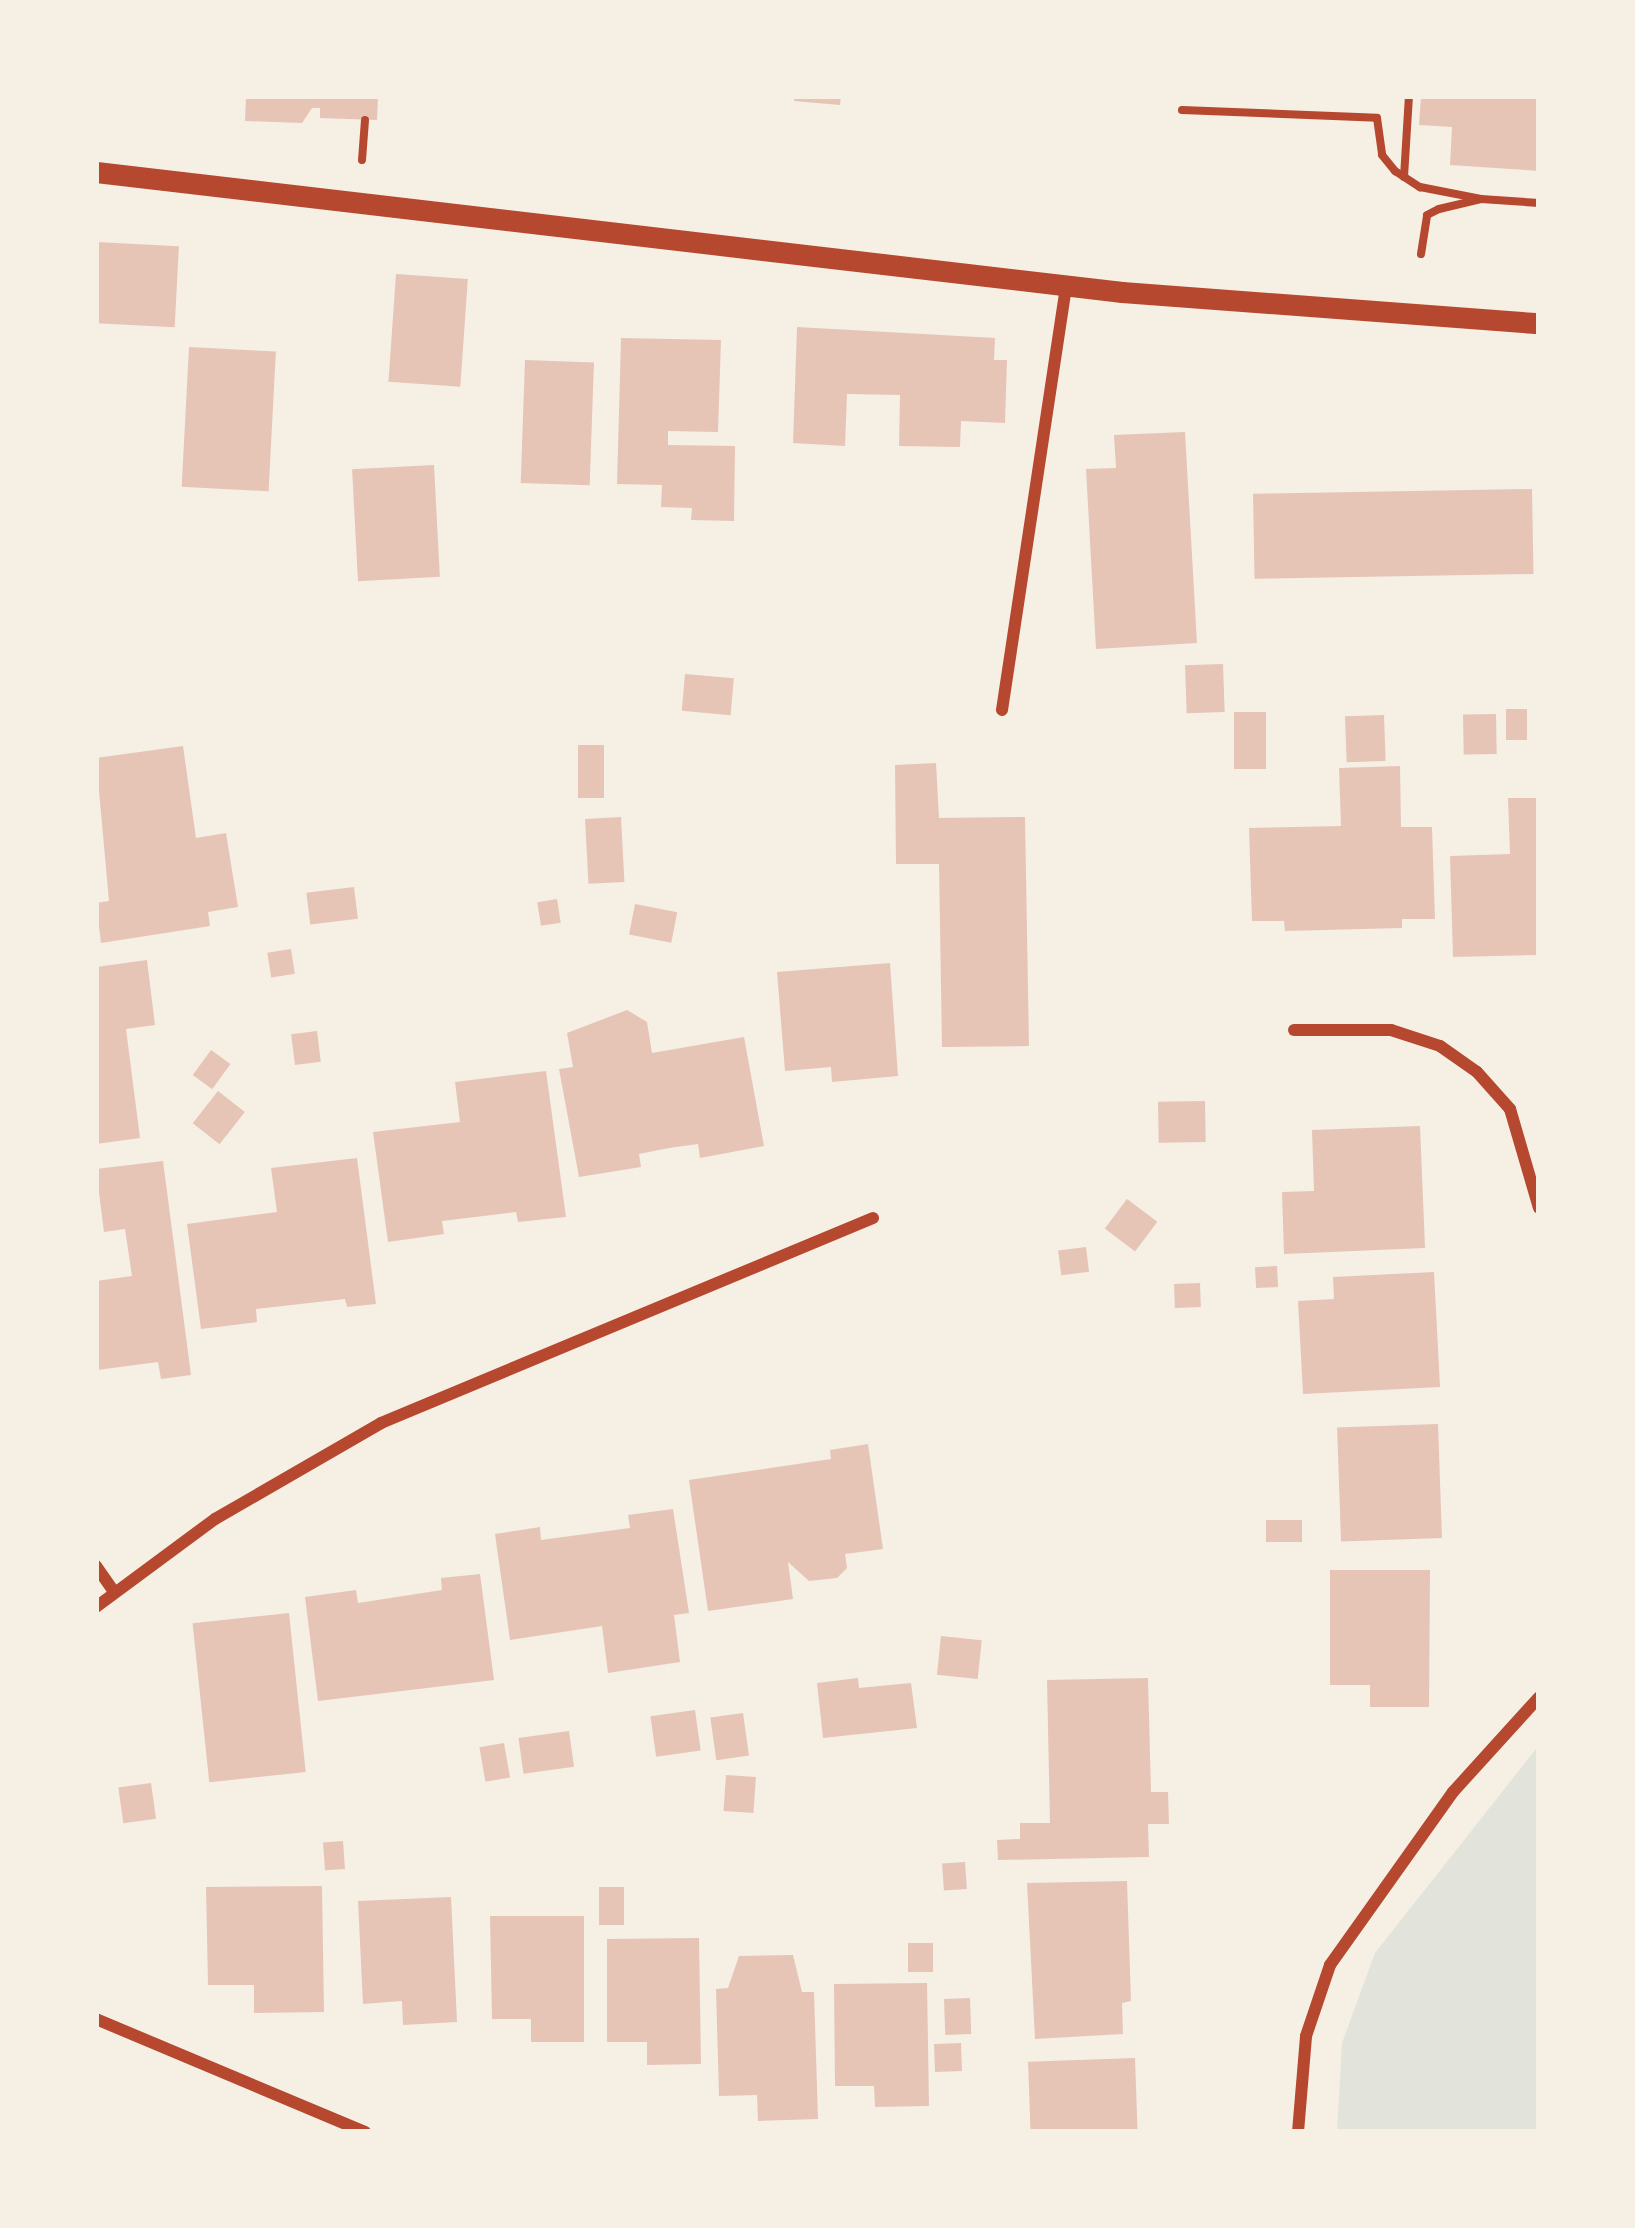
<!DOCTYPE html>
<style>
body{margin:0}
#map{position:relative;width:1635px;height:2228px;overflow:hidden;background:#f6efe4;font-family:"Open Sans",sans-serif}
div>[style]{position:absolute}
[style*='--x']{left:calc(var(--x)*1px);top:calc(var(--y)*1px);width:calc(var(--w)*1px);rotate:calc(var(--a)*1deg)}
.green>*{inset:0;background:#e2e4dc}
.building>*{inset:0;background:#e6c5b7;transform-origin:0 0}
.path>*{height:8px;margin:-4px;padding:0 4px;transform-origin:4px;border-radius:4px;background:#b5482f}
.minor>*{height:12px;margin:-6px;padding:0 6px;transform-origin:6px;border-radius:6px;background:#b5482f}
.tertiary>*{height:21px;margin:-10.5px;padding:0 10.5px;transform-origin:10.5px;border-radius:10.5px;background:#b5482f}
span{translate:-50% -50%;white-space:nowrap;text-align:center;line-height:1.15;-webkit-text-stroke:12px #f6efe4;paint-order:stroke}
.frame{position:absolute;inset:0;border:99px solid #f6efe4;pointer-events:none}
</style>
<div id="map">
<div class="green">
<div style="clip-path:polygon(1539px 1745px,1539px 2132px,1337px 2132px,1342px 2043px,1375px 1953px)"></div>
</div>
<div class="building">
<div style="clip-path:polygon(246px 96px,378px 96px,377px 120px,320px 118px,320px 108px,312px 108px,302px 123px,245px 121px)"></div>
<div style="clip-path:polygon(795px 96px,841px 96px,840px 105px,794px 101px)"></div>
<div style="clip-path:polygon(1421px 96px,1539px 96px,1539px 171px,1450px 165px,1452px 127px,1419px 125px)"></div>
<div style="left:96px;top:242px;width:83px;height:81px;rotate:3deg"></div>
<div style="left:396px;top:274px;width:72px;height:108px;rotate:4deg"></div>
<div style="clip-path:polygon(797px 327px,995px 338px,994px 360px,1007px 360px,1005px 423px,961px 421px,960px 447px,899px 446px,900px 395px,847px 394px,845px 446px,793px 443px)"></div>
<div style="clip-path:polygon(621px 338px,721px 340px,718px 432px,668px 431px,668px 445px,735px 446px,734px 521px,691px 520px,692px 508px,661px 507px,662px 485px,617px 484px)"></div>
<div style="left:189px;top:347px;width:87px;height:140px;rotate:3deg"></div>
<div style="left:525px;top:360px;width:69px;height:123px;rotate:2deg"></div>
<div style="clip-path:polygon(1185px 432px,1197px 643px,1096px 649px,1086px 469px,1116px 468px,1114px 435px)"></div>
<div style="left:434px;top:465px;width:112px;height:82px;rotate:87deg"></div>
<div style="left:1532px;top:489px;width:85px;height:279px;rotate:89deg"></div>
<div style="left:1223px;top:664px;width:48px;height:38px;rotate:88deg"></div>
<div style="left:685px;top:674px;width:49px;height:37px;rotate:5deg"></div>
<div style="left:1506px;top:709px;width:21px;height:31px"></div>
<div style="left:1234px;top:712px;width:32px;height:57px"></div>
<div style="left:1496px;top:714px;width:40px;height:33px;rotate:89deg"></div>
<div style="left:1384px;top:715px;width:46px;height:39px;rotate:88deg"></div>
<div style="left:578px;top:745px;width:26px;height:53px"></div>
<div style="clip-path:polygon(183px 746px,196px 838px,226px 833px,238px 907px,208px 912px,210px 926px,101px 943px,96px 903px,109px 901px,96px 758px)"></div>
<div style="clip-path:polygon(936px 763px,939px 818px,1025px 817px,1029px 1046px,942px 1047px,939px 864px,896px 864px,895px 765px)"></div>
<div style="clip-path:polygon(1400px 766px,1401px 827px,1432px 827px,1435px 919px,1402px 919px,1402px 928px,1285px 931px,1284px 921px,1252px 921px,1249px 828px,1341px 826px,1339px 768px)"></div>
<div style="clip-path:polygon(1508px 798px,1539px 798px,1539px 955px,1453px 957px,1450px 856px,1510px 854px)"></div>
<div style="left:621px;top:817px;width:65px;height:36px;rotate:87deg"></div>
<div style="left:354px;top:887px;width:32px;height:48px;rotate:83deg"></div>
<div style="left:557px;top:899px;width:24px;height:20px;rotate:81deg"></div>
<div style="left:635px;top:904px;width:43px;height:31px;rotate:11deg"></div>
<div style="left:291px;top:949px;width:25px;height:24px;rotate:81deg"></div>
<div style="clip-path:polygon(147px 960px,155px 1025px,126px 1029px,140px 1138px,96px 1144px,96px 967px)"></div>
<div style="clip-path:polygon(890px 963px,898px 1076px,832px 1082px,831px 1067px,785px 1071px,777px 972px)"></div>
<div style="clip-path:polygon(627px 1010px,647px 1022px,652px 1053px,744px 1037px,764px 1146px,700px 1158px,698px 1144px,669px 1148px,639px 1154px,641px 1167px,579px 1177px,559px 1069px,573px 1067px,567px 1033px)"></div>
<div style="left:317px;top:1031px;width:31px;height:26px;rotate:83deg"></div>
<div style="left:211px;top:1050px;width:24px;height:31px;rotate:36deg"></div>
<div style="clip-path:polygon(546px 1071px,566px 1217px,518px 1222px,516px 1212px,442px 1221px,444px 1234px,388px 1242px,373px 1132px,460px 1122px,455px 1082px)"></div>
<div style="left:218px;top:1091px;width:34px;height:41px;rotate:38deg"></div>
<div style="left:1205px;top:1101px;width:41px;height:47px;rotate:89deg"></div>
<div style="clip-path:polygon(1420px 1126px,1425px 1248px,1284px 1254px,1282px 1192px,1314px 1191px,1312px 1130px)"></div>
<div style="clip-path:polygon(357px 1158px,376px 1304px,347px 1307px,345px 1299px,256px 1309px,257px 1322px,201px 1329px,187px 1224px,277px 1212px,271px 1168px)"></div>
<div style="clip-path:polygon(163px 1161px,191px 1375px,161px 1379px,158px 1362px,97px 1370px,96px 1281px,132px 1276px,125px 1229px,104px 1232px,96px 1169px)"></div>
<div style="left:1127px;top:1199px;width:38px;height:37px;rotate:37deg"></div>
<div style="left:1086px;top:1247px;width:25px;height:28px;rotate:83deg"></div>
<div style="left:1277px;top:1266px;width:21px;height:22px;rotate:87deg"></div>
<div style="clip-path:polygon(1434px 1272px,1440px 1387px,1303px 1394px,1298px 1301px,1334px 1299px,1333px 1277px)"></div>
<div style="left:1200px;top:1283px;width:24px;height:26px;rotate:88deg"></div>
<div style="left:1438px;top:1424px;width:114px;height:101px;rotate:88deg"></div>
<div style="clip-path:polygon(868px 1444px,883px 1549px,845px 1554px,847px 1568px,837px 1578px,809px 1581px,788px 1562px,793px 1599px,708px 1611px,689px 1480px,831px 1459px,830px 1450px)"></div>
<div style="clip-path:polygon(673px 1509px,689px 1613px,674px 1615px,680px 1662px,608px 1673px,602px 1626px,510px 1640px,495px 1534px,540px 1527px,541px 1540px,630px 1528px,628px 1515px)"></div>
<div style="left:1302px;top:1520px;width:22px;height:36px;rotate:90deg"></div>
<div style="clip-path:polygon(1330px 1570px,1430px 1570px,1429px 1707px,1370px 1707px,1370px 1685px,1330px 1685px)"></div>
<div style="clip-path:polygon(480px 1574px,494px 1680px,318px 1701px,305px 1597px,356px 1590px,358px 1603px,442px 1590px,441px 1578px)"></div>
<div style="left:289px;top:1613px;width:160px;height:97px;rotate:84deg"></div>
<div style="left:941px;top:1636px;width:41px;height:39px;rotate:6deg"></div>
<div style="clip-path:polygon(858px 1678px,859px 1688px,911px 1683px,917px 1728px,823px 1738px,817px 1683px)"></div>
<div style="clip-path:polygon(1148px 1678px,1151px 1792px,1168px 1792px,1169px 1824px,1148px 1824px,1149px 1857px,998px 1860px,997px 1840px,1020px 1839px,1020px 1823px,1050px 1823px,1047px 1680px)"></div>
<div style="left:695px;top:1710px;width:41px;height:45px;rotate:82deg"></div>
<div style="left:743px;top:1713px;width:43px;height:33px;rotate:82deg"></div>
<div style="left:569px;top:1731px;width:36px;height:51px;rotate:82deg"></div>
<div style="left:504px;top:1743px;width:35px;height:25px;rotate:80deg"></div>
<div style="left:726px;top:1775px;width:30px;height:36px;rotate:4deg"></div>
<div style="left:151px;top:1783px;width:36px;height:33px;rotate:82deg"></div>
<div style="left:343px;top:1841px;width:28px;height:20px;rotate:86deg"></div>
<div style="left:965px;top:1862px;width:27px;height:23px;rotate:86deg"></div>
<div style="clip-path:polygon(1127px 1881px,1131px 2001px,1122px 2003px,1123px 2034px,1035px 2039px,1027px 1883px)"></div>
<div style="clip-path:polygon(322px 1886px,324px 2012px,254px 2013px,254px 1985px,208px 1985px,206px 1887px)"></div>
<div style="left:624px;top:1887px;width:38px;height:25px;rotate:90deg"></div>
<div style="clip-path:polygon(451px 1897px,457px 2022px,403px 2025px,402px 2001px,363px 2004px,358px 1901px)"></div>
<div style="clip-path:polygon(490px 1916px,584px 1916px,584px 2042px,531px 2042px,531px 2019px,492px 2019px)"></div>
<div style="clip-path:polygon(699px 1938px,701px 2064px,647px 2065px,647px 2042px,607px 2042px,607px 1939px)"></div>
<div style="left:908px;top:1943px;width:25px;height:29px"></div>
<div style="clip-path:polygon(793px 1955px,802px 1992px,814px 1992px,818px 2119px,758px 2121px,757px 2095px,719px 2096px,716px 1989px,728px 1988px,739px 1956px)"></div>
<div style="clip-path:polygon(927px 1983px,929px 2106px,875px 2107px,874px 2086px,835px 2086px,834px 1984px)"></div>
<div style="left:970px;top:1998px;width:36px;height:26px;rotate:88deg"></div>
<div style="left:961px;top:2043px;width:28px;height:27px;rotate:88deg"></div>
<div style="left:1135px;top:2058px;width:74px;height:107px;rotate:88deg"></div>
</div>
<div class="path">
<div style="--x:1182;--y:110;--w:195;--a:2.3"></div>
<div style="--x:1377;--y:118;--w:37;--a:82"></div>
<div style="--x:1382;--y:155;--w:21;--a:51"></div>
<div style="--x:1395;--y:171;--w:30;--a:33"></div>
<div style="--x:1420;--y:187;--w:62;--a:11.1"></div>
<div style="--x:362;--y:160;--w:40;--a:-85.7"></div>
<div style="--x:1404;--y:177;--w:81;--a:-86.5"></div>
<div style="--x:1421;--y:254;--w:39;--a:-81"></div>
<div style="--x:1427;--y:215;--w:13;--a:-27"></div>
<div style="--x:1439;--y:209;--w:43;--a:-13.4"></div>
<div style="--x:1481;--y:199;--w:58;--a:3.9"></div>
</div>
<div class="minor">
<div style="--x:1002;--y:710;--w:430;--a:-81.4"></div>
<div style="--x:1294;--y:1030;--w:97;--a:0"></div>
<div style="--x:1391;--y:1030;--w:52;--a:18.1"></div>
<div style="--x:1440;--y:1046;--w:45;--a:35.1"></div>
<div style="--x:1477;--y:1072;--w:50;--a:48.3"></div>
<div style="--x:1510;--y:1109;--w:103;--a:73.7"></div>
<div style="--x:96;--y:1566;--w:32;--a:55"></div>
<div style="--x:96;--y:1607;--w:148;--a:-36.5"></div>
<div style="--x:215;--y:1519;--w:192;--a:-30"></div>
<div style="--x:381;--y:1423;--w:533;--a:-22.62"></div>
<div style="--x:96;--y:2019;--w:292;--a:22.8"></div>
<div style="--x:1298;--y:2132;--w:96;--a:-85.2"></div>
<div style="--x:1306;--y:2036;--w:75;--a:-71.3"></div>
<div style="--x:1330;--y:1965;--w:212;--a:-54.6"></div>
<div style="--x:1453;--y:1792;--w:128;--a:-47.8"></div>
</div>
<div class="tertiary">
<div style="--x:96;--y:172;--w:1033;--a:6.67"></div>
<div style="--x:1122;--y:292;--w:418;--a:4.3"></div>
</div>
<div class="frame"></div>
</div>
